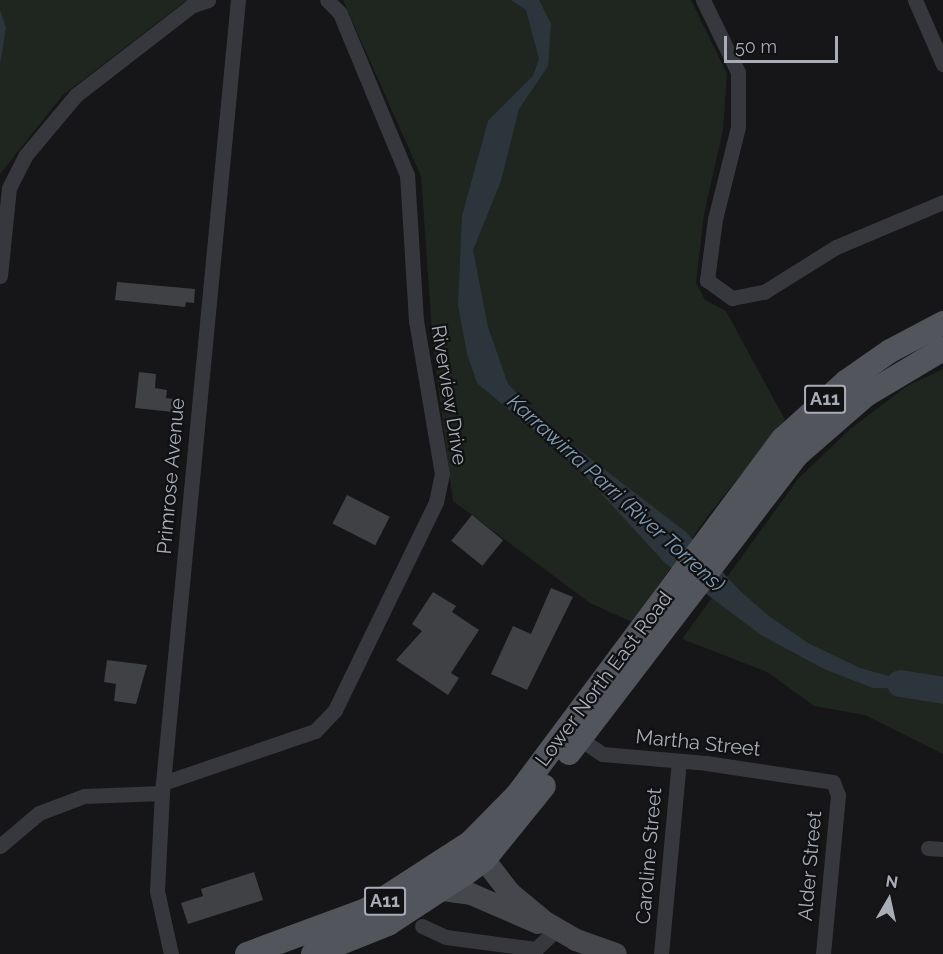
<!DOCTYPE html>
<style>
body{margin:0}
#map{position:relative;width:943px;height:954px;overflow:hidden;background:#161618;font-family:Raleway,sans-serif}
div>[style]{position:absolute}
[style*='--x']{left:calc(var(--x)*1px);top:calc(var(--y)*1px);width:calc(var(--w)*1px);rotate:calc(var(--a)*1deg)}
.green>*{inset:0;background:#1e261f}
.water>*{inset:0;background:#2c353c}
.river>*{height:27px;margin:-13.5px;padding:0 13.5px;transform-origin:13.5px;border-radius:13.5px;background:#2c353c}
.building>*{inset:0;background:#404145;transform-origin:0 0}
.street>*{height:15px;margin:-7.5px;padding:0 7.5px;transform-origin:7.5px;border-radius:7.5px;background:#37383d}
.secondary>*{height:22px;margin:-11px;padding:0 11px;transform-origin:11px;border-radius:11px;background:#45474d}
.primary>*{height:24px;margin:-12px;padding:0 12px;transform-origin:12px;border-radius:12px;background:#53555c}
span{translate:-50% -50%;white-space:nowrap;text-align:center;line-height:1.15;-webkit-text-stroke:4.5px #111113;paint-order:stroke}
.shield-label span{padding:2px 4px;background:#111113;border:2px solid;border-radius:4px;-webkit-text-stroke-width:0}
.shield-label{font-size:18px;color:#a8adb8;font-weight:700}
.street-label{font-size:20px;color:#a8adb8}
.water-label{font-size:21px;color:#7f9bb3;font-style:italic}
.north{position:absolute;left:859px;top:870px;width:60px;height:60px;-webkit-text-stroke:4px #111113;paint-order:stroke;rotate:9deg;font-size:16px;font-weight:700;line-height:24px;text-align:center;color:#a8adb8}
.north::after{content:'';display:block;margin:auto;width:21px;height:27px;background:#a8adb8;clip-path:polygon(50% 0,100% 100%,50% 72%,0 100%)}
.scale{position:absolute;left:724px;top:36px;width:114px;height:27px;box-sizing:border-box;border:3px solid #a8adb8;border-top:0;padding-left:8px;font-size:18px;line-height:21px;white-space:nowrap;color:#a8adb8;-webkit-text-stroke:4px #111113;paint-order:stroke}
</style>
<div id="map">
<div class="green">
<div style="clip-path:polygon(0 0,187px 0,63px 95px,0 174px)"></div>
<div style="clip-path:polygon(343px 0,691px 0,727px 74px,723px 130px,704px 214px,696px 283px,705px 300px,726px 311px,785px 420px,710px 513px,632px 622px,590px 603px,453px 501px,433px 346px,421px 176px)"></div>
<div style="clip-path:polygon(943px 369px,943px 754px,865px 715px,814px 706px,767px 672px,682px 639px,798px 479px,849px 430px,907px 386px)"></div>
</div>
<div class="water">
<div style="clip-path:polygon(511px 0,539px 0,551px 24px,548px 66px,519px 109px,501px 181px,473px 250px,488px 327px,508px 384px,553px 430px,686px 532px,740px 591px,769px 616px,808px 643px,860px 668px,935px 689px,873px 688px,824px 669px,761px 635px,665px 563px,574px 464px,477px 383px,467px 354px,458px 305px,462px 216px,488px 121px,533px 76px,539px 59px,526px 10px)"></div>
<div style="clip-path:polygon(0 10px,6px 28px,0 64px)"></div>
</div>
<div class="river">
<div style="--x:900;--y:683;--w:44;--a:9.2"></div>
</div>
<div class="building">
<div style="clip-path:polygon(117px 282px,195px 289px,194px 303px,186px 302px,185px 307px,115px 300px)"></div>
<div style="clip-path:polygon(139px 372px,156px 374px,155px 388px,167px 390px,166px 398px,174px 399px,173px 412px,135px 408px)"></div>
<div style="left:347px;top:495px;width:48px;height:32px;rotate:27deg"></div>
<div style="left:472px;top:515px;width:40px;height:33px;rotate:39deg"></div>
<div style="clip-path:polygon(551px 588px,573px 597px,527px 690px,491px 674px,513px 626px,531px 634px)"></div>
<div style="clip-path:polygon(433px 592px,456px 606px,452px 612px,479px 630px,451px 673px,459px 678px,448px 695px,396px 660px,422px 631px,412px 624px)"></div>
<div style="clip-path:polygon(107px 660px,147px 665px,136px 704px,114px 701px,116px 684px,104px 682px)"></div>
<div style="clip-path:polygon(254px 872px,263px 900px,188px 924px,181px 903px,203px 896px,201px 889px)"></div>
</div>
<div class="street">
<div style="--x:703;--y:0;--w:80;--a:64.1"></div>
<div style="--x:738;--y:72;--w:55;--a:90"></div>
<div style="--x:738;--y:127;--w:95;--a:104"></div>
<div style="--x:715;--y:219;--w:62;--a:97.5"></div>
<div style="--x:707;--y:280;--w:31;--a:36"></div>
<div style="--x:732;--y:298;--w:33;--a:-11"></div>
<div style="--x:764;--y:292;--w:85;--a:-32"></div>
<div style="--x:836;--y:247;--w:116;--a:-22.8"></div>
<div style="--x:915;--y:0;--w:70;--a:66.4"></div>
<div style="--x:0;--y:276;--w:88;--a:-84.2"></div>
<div style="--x:9;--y:188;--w:36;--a:-63"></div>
<div style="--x:25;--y:156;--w:80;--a:-50.1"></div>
<div style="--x:76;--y:95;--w:145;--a:-37.7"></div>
<div style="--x:191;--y:6;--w:18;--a:-19"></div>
<div style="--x:574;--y:735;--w:34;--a:34"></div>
<div style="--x:602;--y:754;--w:104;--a:4.9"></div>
<div style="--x:706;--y:763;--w:128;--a:8.5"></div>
<div style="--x:833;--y:782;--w:14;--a:69"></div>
<div style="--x:838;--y:795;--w:160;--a:95.4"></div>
<div style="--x:163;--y:783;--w:161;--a:-18.9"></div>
<div style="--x:315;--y:731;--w:29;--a:-46"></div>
<div style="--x:335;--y:710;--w:231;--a:-64.1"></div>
<div style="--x:436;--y:502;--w:29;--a:-78"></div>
<div style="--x:442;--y:474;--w:155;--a:-99.6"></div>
<div style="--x:416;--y:321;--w:146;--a:-93.5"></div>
<div style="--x:407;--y:175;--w:175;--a:-112.5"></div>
<div style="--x:340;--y:13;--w:18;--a:-135"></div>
<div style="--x:0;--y:846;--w:51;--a:-40.2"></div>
<div style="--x:39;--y:813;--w:48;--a:-20.7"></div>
<div style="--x:84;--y:796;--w:78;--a:-2.2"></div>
<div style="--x:928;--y:848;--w:15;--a:4"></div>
<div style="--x:422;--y:926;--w:26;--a:25"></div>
<div style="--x:446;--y:937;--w:91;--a:7.6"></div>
<div style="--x:536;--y:949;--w:28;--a:-44"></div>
<div style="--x:171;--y:954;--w:65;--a:-102.5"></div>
<div style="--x:157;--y:891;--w:98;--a:-87.1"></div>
<div style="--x:162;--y:793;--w:797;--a:-84.53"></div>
<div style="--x:661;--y:954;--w:194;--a:-84.7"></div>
</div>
<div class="secondary">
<div style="--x:473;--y:845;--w:61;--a:52.4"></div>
<div style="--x:510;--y:893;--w:45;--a:39.6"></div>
<div style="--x:545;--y:922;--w:36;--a:30"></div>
<div style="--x:576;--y:940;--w:42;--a:19.3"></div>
<div style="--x:443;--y:890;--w:28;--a:8"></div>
<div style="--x:471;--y:894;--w:73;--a:23.4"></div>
</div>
<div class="primary">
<div style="--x:569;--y:753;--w:375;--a:-52.6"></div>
<div style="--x:797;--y:455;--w:91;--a:-41"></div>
<div style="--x:866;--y:395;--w:90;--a:-30.9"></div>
<div style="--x:247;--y:954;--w:127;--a:-20.3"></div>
<div style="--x:366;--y:910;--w:125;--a:-32.9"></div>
<div style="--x:471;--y:842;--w:67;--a:-45.6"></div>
<div style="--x:518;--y:794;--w:443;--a:-53.3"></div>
<div style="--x:783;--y:439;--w:86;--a:-42.2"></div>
<div style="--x:847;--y:381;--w:52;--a:-34.9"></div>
<div style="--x:890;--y:351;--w:60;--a:-27.8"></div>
<div style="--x:313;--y:954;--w:81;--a:-21.8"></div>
<div style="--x:388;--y:924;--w:93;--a:-33.2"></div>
<div style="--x:466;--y:873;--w:22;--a:-36"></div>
<div style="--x:484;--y:860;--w:95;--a:-51"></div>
</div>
<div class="shield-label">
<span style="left:825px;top:399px">A11</span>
<span style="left:385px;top:901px">A11</span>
</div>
<div class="street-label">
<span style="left:449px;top:395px;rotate:81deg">Riverview Drive</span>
<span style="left:171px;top:476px;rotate:-85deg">Primrose Avenue</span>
<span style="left:604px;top:679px;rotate:-53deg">Lower North East Road</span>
<span style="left:698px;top:743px;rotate:6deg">Martha Street</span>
<span style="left:649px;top:856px;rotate:-85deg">Caroline Street</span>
<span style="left:810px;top:866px;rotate:-85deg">Alder Street</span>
</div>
<div class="water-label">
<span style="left:616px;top:493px;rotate:42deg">Karrawirra Parri (River Torrens)</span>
</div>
<div class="north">N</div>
<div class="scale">50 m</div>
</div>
